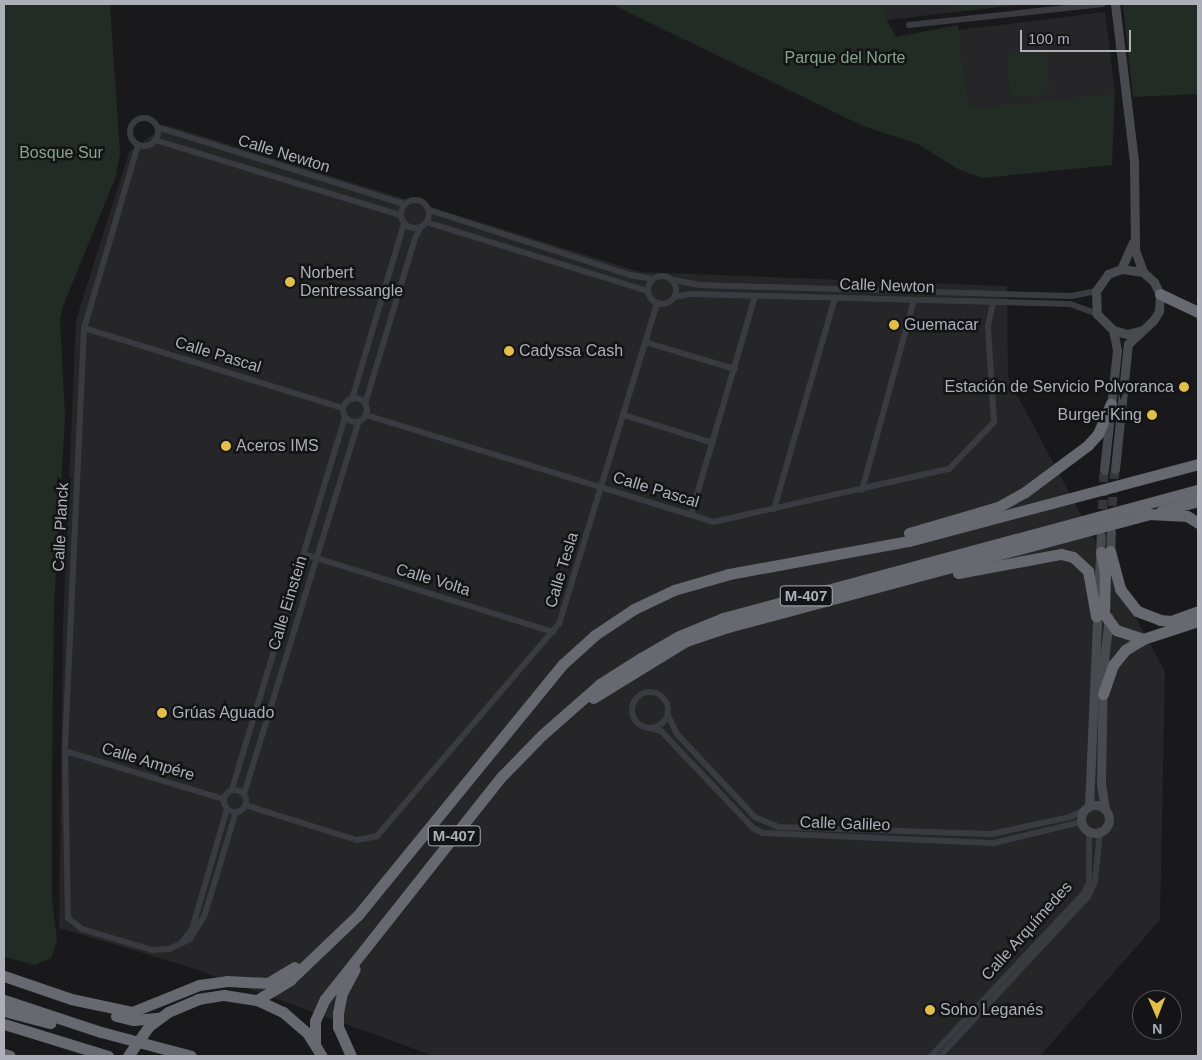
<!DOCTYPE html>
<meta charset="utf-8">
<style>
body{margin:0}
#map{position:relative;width:1202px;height:1060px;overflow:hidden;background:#19191b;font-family:Helvetica,sans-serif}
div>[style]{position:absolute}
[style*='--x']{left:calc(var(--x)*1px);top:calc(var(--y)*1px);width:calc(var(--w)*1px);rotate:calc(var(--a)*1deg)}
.built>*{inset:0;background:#262528;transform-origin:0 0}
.green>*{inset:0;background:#232b25;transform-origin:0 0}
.secondary-tunnel>*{height:9px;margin-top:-4.5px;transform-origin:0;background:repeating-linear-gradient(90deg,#37373b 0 9px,transparent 0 13.5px)}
.street>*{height:6px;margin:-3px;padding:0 3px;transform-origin:3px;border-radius:3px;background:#3a3b40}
.street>.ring{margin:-3px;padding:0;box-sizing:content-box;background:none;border:6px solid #3a3b40;border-radius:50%}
.secondary>*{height:9px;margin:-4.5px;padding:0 4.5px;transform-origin:4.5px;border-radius:4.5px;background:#494a50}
.secondary>.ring{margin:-4.5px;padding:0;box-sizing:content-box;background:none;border:9px solid #494a50;border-radius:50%}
.highway>*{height:11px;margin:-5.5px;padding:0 5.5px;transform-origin:5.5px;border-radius:5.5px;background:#676870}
.dots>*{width:14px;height:14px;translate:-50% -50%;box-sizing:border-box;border:2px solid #141416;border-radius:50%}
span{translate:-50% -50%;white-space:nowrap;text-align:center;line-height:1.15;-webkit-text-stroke:5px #141416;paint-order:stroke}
.shield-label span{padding:1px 4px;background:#141416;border:1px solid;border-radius:4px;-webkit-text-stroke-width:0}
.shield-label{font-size:15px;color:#adafb9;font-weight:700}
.park-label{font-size:16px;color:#86a38b}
.street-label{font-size:16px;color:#adafb9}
.poi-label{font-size:16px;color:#adafb9}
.left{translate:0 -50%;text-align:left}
.right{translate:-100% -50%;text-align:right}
.frame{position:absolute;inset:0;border:5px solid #adafb9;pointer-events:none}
.north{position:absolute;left:1132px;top:990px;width:50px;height:50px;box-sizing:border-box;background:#141416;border:1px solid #515257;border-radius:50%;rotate:179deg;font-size:14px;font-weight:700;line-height:20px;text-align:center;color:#adafb9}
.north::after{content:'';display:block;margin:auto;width:18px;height:22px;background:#e2bf4a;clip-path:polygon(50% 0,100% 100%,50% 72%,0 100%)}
.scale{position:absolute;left:1020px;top:30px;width:111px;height:22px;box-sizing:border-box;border:2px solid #adafb9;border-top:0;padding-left:6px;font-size:15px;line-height:18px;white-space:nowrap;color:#adafb9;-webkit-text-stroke:4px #141416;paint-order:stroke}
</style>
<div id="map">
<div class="built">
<div style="clip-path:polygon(885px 4px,1024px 4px,887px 20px)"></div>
<div style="left:1105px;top:12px;width:82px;height:148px;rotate:83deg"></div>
<div style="clip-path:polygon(166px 125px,641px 272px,1007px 286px,1008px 378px,1165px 672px,1160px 920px,1040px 1056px,434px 1056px,186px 966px,59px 928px,63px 624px,76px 320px,129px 152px)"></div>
</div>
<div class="green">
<div style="clip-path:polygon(4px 4px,110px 4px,120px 153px,116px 176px,63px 306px,60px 320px,65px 416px,54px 606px,52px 766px,52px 900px,57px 941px,51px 958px,35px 965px,4px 957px)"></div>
<div style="clip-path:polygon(611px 4px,885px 4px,887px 20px,896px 37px,958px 25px,969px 109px,1115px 93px,1112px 165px,982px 178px,958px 169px,918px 144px,863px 126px)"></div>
<div style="clip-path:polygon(951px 4px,1024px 4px,952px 12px)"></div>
<div style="clip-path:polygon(1123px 4px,1198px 4px,1198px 94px,1133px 97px)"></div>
<div style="left:1047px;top:50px;width:44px;height:41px;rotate:84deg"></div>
</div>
<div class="secondary-tunnel">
<div style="--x:1111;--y:519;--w:50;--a:-85.4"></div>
<div style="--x:1102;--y:522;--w:52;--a:-87.8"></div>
</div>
<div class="street">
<div style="--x:909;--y:25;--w:195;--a:-6.2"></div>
<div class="ring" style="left:130px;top:118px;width:22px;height:22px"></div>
<div style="--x:157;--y:127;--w:259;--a:17.3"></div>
<div style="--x:155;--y:140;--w:256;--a:17"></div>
<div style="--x:138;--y:145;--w:191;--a:106.4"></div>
<div style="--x:84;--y:328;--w:423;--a:92.6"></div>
<div style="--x:65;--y:751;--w:167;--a:89"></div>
<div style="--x:68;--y:918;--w:18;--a:38"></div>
<div style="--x:82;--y:929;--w:73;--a:16.7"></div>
<div style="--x:152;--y:950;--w:17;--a:-3"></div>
<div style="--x:169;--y:949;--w:23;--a:-25"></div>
<div style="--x:190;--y:939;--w:26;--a:-58"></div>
<div style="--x:204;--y:917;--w:110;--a:-73.1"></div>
<div class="ring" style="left:401px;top:200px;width:22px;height:22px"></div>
<div style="--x:429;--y:210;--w:211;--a:17.9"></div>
<div style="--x:630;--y:275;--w:23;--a:10"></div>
<div style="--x:426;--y:222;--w:232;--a:17.3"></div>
<div class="ring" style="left:648px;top:276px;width:22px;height:22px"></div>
<div style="--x:674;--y:280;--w:26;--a:11"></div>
<div style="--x:700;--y:285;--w:371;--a:1.7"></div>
<div style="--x:1071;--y:296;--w:25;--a:-11"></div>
<div style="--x:675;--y:297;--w:16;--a:-11"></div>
<div style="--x:691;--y:294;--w:379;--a:1.5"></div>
<div style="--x:1070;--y:304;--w:29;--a:20"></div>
<div style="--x:84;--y:328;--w:271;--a:17.2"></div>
<div style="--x:645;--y:342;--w:94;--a:16.7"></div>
<div class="ring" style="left:343px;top:398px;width:18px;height:18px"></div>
<div style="--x:352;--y:399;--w:184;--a:-73.5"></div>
<div style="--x:365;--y:404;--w:173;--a:-73.2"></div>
<div style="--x:415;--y:238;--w:13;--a:-61"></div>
<div style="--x:366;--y:415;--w:363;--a:17.1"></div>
<div style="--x:713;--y:522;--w:242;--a:-12.7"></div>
<div style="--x:949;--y:469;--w:65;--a:-46.2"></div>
<div style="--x:994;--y:422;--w:96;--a:-93.6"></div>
<div style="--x:988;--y:326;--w:25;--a:-78"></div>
<div style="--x:624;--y:415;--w:93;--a:17.5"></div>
<div style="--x:862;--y:490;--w:197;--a:-74.7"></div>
<div style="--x:774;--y:509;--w:220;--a:-73.9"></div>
<div style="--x:691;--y:515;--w:228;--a:-73.7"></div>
<div style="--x:304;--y:554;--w:261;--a:17.4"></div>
<div class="ring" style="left:632px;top:692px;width:30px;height:30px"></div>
<div style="--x:668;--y:715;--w:21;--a:65"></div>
<div style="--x:677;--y:734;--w:114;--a:46.8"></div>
<div style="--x:755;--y:817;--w:25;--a:23"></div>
<div style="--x:778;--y:827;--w:213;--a:1.9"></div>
<div style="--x:991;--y:834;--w:81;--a:-12.1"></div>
<div style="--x:1070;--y:817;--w:16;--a:-27"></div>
<div style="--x:650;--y:728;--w:11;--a:15"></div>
<div style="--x:661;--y:731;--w:134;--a:46.5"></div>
<div style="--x:753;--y:828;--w:11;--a:27"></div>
<div style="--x:763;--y:833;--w:231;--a:2.5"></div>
<div style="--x:994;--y:843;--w:89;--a:-13.6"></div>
<div style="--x:65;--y:751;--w:165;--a:16.9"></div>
<div style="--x:232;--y:789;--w:389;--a:-73.1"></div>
<div class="ring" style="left:224px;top:790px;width:16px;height:16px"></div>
<div style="--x:244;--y:794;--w:390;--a:-72.9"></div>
<div style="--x:245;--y:805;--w:117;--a:17.4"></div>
<div style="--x:357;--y:840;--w:20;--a:-11"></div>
<div style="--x:377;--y:836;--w:279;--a:-49.4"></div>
<div style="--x:559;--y:624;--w:336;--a:-73"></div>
<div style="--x:182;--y:942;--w:16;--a:-52"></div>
<div style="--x:192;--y:929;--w:125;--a:-73.7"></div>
<div style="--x:931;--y:1056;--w:224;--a:-46.8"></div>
<div style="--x:1084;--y:893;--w:11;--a:-63"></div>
<div style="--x:1089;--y:883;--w:51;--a:-90"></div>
<div style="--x:940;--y:1056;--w:217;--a:-47.1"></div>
<div style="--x:1088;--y:897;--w:17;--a:-65"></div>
<div style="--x:1095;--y:882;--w:50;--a:-84.3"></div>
</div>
<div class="secondary">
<div style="--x:1115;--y:4;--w:159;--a:83.1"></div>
<div style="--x:1134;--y:162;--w:88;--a:89.3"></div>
<div style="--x:1135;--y:250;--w:23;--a:70"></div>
<div style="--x:1121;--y:269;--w:30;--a:-66"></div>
<div style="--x:1115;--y:469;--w:126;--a:-84.1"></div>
<div style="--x:1128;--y:344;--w:34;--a:-43"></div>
<div style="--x:1153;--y:321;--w:12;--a:-59"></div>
<div style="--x:1159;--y:311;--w:17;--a:-87"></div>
<div style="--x:1160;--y:294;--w:13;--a:-117"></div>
<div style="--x:1154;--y:282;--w:15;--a:-138"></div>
<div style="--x:1143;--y:272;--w:22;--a:-172"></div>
<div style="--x:1121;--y:269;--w:14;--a:159"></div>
<div style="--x:1108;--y:274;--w:21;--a:125"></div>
<div style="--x:1096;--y:291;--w:23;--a:88"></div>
<div style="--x:1097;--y:314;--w:23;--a:45"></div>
<div style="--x:1113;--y:330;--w:15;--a:16"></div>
<div style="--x:1127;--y:334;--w:16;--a:-14"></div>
<div style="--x:1104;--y:470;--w:121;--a:-83.8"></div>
<div style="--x:1117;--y:350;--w:20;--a:-101"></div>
<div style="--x:1110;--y:557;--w:25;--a:-88"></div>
<div class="ring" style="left:1081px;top:805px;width:19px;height:19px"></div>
<div style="--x:1089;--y:806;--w:271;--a:-87.5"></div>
<div style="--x:1105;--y:809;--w:25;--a:-99"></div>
<div style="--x:1101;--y:784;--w:115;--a:-89"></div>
<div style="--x:1103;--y:669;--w:52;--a:-83.4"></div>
</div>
<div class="highway">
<div style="--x:1160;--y:294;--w:42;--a:25.3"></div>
<div style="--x:1161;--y:511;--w:38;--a:-15"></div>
<div style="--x:909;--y:533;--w:93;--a:-16.3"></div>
<div style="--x:998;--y:507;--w:31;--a:-29"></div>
<div style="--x:1025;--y:492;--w:79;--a:-36.7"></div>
<div style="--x:1088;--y:445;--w:15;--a:-48"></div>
<div style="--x:1098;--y:434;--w:33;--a:-67"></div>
<div style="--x:1110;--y:551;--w:39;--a:75"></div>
<div style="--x:1120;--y:589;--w:28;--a:52"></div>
<div style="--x:1137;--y:611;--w:25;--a:21"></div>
<div style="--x:1160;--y:620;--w:11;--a:5"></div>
<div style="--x:1171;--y:621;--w:29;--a:-20"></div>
<div style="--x:1101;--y:552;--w:21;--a:79"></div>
<div style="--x:1105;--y:573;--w:41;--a:91.4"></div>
<div style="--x:1104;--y:614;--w:20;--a:53"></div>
<div style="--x:1116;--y:630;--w:28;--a:18"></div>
<div style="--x:1143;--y:639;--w:58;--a:-18.1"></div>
<div style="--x:958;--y:573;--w:105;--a:-10.5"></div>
<div style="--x:1061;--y:554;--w:12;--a:14"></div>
<div style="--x:1073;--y:557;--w:21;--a:43"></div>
<div style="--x:1088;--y:571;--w:46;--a:79.9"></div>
<div style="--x:1103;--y:694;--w:31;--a:-71"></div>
<div style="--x:1113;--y:665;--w:19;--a:-51"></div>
<div style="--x:1125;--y:650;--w:21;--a:-31"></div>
<div style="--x:593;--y:698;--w:109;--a:-31.5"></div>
<div style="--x:686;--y:641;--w:44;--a:-18.4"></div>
<div style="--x:728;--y:627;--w:436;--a:-15"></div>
<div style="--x:1149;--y:514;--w:38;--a:3"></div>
<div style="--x:1187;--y:516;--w:13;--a:32"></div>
<div style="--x:4;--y:976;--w:71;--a:18.9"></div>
<div style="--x:71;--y:999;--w:62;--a:12"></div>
<div style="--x:132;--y:1012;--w:72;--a:-21.9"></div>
<div style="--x:199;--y:985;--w:28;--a:-8"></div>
<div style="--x:227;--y:981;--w:41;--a:2.8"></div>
<div style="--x:268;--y:983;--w:31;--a:-31"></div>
<div style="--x:4;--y:1000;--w:102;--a:18.3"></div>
<div style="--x:101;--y:1032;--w:93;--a:14.9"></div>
<div style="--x:257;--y:1000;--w:39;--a:-31"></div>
<div style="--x:290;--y:980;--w:94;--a:-43.7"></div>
<div style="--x:358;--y:915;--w:324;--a:-50.8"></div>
<div style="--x:563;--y:664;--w:43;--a:-42.2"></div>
<div style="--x:595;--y:635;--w:47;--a:-33.7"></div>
<div style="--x:634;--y:609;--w:44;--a:-25.4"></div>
<div style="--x:674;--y:590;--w:57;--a:-16.2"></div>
<div style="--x:729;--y:574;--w:183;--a:-10.4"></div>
<div style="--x:909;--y:541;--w:299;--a:-14.9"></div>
<div style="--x:4;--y:1011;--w:48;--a:14.6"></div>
<div style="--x:116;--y:1016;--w:18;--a:13"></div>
<div style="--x:134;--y:1020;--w:25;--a:-5"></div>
<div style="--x:4;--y:1024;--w:109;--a:17.1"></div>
<div style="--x:315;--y:1042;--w:21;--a:-90"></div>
<div style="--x:315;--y:1021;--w:24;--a:-66"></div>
<div style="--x:325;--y:999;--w:285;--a:-51.6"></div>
<div style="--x:502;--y:776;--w:57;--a:-45.7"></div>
<div style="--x:542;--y:735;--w:77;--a:-41.3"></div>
<div style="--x:600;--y:684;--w:49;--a:-32.4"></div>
<div style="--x:641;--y:658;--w:44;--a:-30.1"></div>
<div style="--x:679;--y:636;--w:48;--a:-22.2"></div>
<div style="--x:723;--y:618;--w:492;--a:-15.1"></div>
<div style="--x:4;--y:1054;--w:6;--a:18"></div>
<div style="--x:128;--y:1056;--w:37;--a:-55"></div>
<div style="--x:149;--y:1026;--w:24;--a:-36"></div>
<div style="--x:168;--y:1012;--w:33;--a:-23"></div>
<div style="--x:198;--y:999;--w:26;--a:-9"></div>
<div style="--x:224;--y:995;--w:33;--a:9"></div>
<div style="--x:257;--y:1000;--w:29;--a:25"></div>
<div style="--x:283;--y:1012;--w:33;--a:41"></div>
<div style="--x:308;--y:1034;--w:26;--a:58"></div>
<div style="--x:351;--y:1056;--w:32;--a:-114"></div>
<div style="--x:338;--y:1027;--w:14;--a:-90"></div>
<div style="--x:338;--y:1013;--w:20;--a:-79"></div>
<div style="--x:342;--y:993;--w:27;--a:-62"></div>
</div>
<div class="dots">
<div style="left:290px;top:282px;background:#e2bf4a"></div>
<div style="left:894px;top:325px;background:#e2bf4a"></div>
<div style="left:509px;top:351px;background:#e2bf4a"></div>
<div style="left:1184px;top:387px;background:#e2bf4a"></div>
<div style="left:1152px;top:415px;background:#e2bf4a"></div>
<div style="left:226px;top:446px;background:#e2bf4a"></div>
<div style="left:162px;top:713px;background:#e2bf4a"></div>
<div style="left:930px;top:1010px;background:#e2bf4a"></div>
</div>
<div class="shield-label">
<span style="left:806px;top:596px">M-407</span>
<span style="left:454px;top:836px">M-407</span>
</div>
<div class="park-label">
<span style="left:845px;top:58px">Parque del Norte</span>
<span style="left:61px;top:153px">Bosque Sur</span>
</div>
<div class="street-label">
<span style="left:284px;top:154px;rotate:17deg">Calle Newton</span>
<span style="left:887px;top:286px;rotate:2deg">Calle Newton</span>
<span style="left:218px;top:355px;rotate:17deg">Calle Pascal</span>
<span style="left:656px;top:490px;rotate:17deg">Calle Pascal</span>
<span style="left:61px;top:527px;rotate:-87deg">Calle Planck</span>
<span style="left:562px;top:570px;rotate:-73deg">Calle Tesla</span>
<span style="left:433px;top:580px;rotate:17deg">Calle Volta</span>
<span style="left:288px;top:603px;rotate:-73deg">Calle Einstein</span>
<span style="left:148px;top:762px;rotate:17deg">Calle Ampére</span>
<span style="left:845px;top:824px;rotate:2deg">Calle Galileo</span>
<span style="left:1027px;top:931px;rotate:-48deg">Calle Arquímedes</span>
</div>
<div class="poi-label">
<span class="left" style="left:300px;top:282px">Norbert<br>Dentressangle</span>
<span class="left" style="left:904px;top:325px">Guemacar</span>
<span class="left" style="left:519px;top:351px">Cadyssa Cash</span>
<span class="right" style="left:1174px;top:387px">Estación de Servicio Polvoranca</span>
<span class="right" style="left:1142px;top:415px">Burger King</span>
<span class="left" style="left:236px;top:446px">Aceros IMS</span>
<span class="left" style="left:172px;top:713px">Grúas Aguado</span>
<span class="left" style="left:940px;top:1010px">Soho Leganés</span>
</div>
<div class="frame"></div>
<div class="north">N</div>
<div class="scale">100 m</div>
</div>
